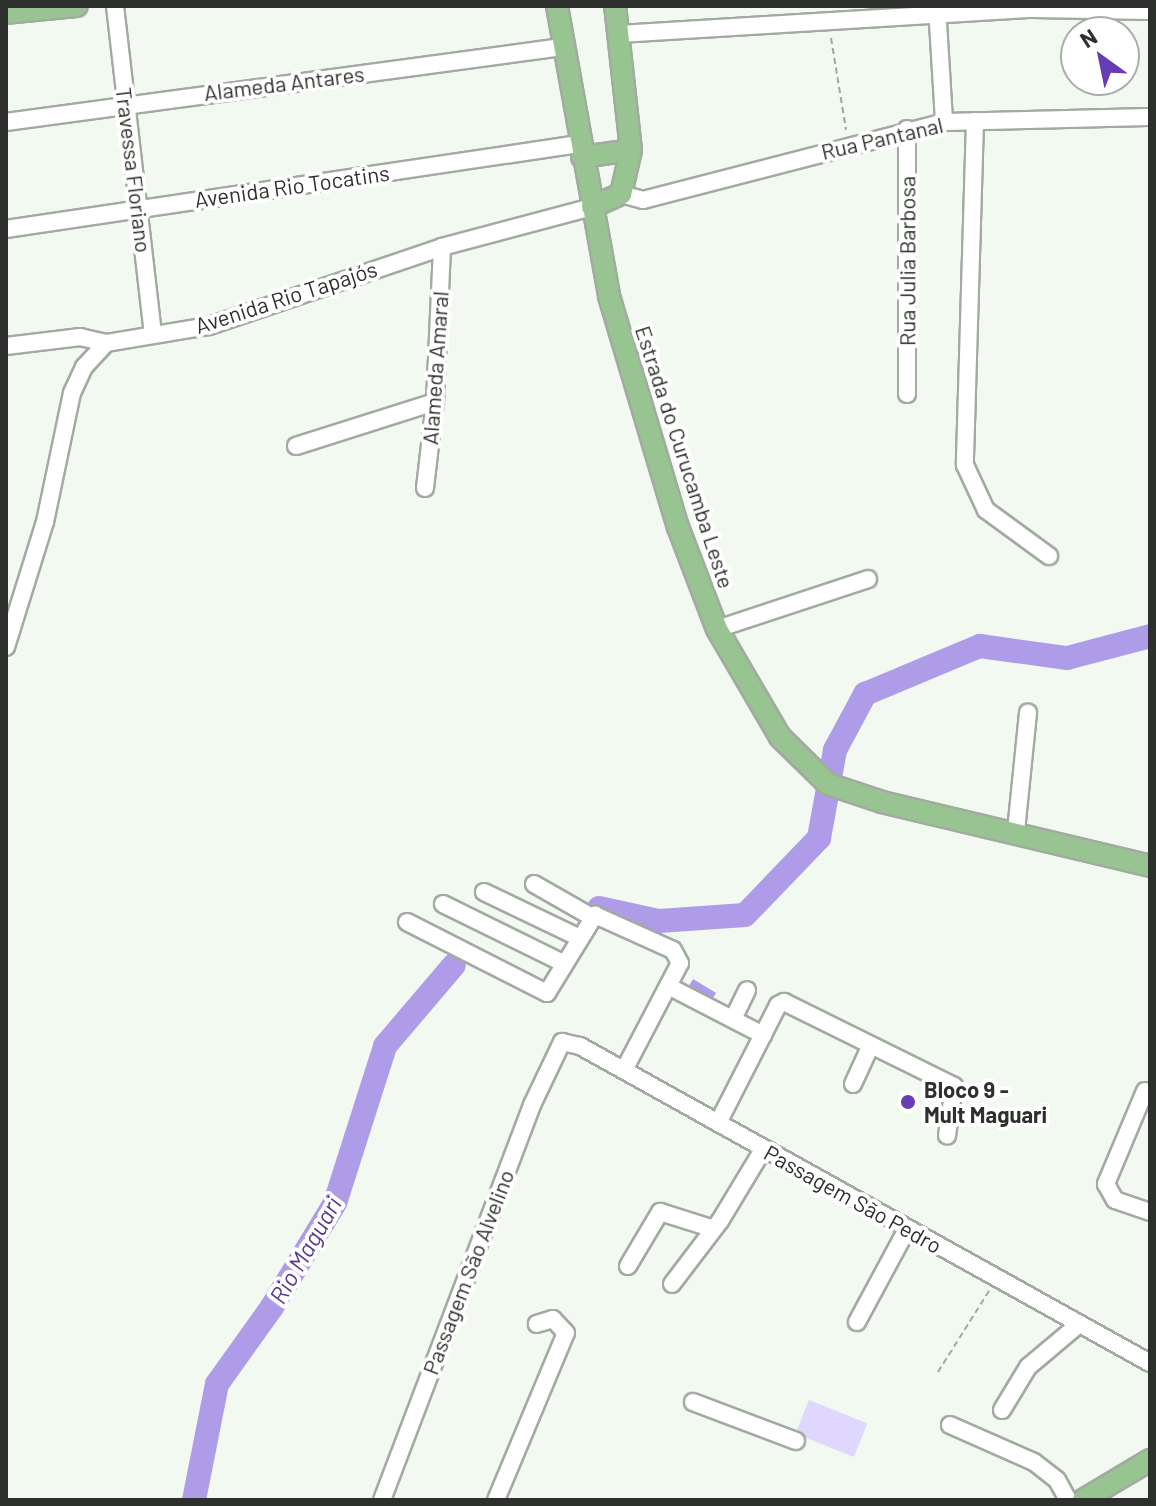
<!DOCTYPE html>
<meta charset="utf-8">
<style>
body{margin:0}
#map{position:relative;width:1156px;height:1506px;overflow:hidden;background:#f1f9f0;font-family:Barlow,sans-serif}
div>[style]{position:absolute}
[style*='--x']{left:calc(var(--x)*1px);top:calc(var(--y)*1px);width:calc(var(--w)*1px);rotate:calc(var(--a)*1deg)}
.green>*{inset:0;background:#dfd7fe;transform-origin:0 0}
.water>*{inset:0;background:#af9ce8;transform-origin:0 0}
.river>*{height:24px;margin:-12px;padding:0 12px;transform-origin:12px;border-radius:12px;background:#af9ce8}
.path>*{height:2px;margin-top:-1px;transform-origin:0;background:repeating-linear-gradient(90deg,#a1a7a0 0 6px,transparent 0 10px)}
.roads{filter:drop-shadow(2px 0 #a2aaa1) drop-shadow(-2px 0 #a2aaa1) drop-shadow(0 2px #a2aaa1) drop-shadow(0 -2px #a2aaa1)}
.minor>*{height:16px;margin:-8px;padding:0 8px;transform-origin:8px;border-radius:8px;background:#fff}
.major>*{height:20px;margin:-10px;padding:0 10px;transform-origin:10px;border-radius:10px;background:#97c490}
.dots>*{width:22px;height:22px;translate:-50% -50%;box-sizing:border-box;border:4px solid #fff;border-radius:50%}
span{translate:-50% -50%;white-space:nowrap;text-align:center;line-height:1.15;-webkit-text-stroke:8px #fff;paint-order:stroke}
.street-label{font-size:22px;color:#2d302c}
.poi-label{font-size:22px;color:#2d302c;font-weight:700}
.left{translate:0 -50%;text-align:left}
.water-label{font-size:24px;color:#563a91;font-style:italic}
.frame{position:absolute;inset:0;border:8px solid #2d302c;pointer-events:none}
.north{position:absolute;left:1060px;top:16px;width:80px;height:80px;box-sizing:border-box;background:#fff;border:2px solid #abacab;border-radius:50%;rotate:327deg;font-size:22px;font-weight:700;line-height:32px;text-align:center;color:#2d302c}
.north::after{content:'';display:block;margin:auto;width:28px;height:36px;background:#673cb4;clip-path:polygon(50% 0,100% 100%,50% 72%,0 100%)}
</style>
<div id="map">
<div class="green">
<div style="left:809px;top:1400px;width:63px;height:36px;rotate:22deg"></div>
</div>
<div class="water">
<div style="left:693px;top:979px;width:27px;height:9px;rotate:31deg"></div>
</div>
<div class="river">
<div style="--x:599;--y:908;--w:61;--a:12.2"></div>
<div style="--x:659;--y:921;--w:86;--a:-4"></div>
<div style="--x:745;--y:915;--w:107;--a:-46.1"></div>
<div style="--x:819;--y:838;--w:89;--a:-79.7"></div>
<div style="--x:835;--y:750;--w:64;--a:-61.8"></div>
<div style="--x:865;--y:694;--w:125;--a:-22.7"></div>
<div style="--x:980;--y:646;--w:88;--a:7.9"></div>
<div style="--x:1067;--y:658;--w:86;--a:-14.8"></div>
<div style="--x:194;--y:1500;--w:118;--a:-78.8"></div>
<div style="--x:217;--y:1384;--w:95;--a:-54.5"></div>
<div style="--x:272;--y:1307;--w:122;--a:-58.8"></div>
<div style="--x:335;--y:1203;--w:165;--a:-72.3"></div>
<div style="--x:385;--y:1046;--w:106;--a:-49.6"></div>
</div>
<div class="path">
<div style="--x:831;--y:38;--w:93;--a:80.7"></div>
<div style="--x:938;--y:1372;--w:96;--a:-57.8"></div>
</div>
<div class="roads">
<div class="minor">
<div style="--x:115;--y:6;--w:330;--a:83.4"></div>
<div style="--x:937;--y:6;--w:116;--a:86.5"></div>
<div style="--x:619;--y:34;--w:414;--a:-3.5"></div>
<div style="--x:1032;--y:9;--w:118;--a:1"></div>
<div style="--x:975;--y:121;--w:344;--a:91.7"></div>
<div style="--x:965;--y:465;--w:50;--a:65"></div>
<div style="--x:986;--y:510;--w:78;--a:36.1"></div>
<div style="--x:6;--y:122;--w:561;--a:-7.68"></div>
<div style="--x:907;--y:129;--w:265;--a:90"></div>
<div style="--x:621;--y:194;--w:23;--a:15"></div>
<div style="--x:643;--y:200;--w:311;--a:-14.5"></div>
<div style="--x:944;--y:122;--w:206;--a:-1.4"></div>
<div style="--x:6;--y:229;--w:579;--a:-8.44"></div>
<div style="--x:6;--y:346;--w:75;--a:-6.9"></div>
<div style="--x:80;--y:337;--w:27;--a:13"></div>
<div style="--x:296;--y:446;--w:146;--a:-17.6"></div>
<div style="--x:425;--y:488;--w:87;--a:-83.4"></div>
<div style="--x:435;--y:402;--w:155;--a:-87.4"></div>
<div style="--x:717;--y:629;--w:159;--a:-18.3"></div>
<div style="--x:6;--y:647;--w:131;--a:-72.7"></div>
<div style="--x:45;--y:522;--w:132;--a:-78.2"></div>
<div style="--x:72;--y:393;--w:29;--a:-65"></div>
<div style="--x:84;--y:367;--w:33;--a:-47"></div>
<div style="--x:106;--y:343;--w:104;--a:-9.4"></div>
<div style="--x:209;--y:326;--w:246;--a:-18.7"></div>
<div style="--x:442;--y:247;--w:155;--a:-14.9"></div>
<div style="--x:1016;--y:831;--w:119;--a:-84.2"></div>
<div style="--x:534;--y:884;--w:64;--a:29.7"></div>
<div style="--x:484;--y:892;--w:104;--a:25.6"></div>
<div style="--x:443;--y:904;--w:134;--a:26.2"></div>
<div style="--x:407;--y:922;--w:157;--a:26.9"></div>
<div style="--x:547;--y:993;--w:92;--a:-58.4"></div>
<div style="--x:595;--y:915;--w:85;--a:24.2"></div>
<div style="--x:673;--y:950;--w:15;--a:62"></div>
<div style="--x:680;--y:963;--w:121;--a:117.6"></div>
<div style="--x:670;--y:987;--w:105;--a:27.3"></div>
<div style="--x:733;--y:1019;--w:32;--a:-64"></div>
<div style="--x:853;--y:1084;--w:41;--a:-65.3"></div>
<div style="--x:1145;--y:1091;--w:101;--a:112.8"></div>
<div style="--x:1106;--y:1184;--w:18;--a:61"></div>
<div style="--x:1115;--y:1200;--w:37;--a:19"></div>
<div style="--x:718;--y:1123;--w:132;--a:-63"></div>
<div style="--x:778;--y:1005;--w:7;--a:-27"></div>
<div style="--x:784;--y:1002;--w:190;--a:26.3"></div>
<div style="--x:954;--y:1086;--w:50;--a:98"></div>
<div style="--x:628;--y:1266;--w:63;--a:-59.3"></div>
<div style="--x:660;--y:1212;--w:53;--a:17.4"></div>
<div style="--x:672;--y:1284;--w:79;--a:-52.7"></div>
<div style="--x:720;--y:1221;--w:85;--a:-58.9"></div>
<div style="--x:857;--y:1322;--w:106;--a:-61.7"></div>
<div style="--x:693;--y:1402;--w:110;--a:20.7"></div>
<div style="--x:1002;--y:1410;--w:50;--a:-58.8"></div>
<div style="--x:1028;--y:1367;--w:65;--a:-40"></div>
<div style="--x:950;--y:1425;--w:92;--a:23.8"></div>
<div style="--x:1034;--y:1462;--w:29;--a:38"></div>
<div style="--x:1057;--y:1480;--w:23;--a:61"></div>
<div style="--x:382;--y:1500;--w:423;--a:-69.2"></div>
<div style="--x:532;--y:1105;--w:70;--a:-64.5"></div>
<div style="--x:562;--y:1042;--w:18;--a:13"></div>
<div style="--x:580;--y:1046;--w:652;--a:29.08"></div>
<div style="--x:496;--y:1500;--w:181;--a:-67.3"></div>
<div style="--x:566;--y:1333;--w:19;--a:-133"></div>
<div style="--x:553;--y:1319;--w:17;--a:163"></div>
</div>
<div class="major">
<div style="--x:557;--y:6;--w:295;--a:79.8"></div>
<div style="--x:609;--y:296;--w:241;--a:73.4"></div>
<div style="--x:678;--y:527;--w:109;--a:69.1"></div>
<div style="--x:717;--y:629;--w:125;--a:59.7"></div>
<div style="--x:780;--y:737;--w:67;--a:44.4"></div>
<div style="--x:828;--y:784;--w:57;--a:18.4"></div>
<div style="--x:882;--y:802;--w:276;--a:13.4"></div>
<div style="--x:6;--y:13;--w:71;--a:-5.6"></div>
<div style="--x:582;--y:157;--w:49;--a:-8.1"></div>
<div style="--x:592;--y:207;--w:32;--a:-24"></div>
<div style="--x:621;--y:194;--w:45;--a:-77.2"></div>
<div style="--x:631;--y:150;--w:145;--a:-96.3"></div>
<div style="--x:1083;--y:1500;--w:78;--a:-30.8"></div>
</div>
</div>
<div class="dots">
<div style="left:908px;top:1102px;background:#673cb4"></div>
</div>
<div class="street-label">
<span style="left:284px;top:83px;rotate:-7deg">Alameda Antares</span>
<span style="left:882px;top:138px;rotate:-13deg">Rua Pantanal</span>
<span style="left:134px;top:170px;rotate:83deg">Travessa Floriano</span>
<span style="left:292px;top:186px;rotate:-8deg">Avenida Rio Tocatins</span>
<span style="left:907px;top:261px;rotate:-90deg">Rua Julia Barbosa</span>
<span style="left:286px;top:297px;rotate:-18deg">Avenida Rio Tapajós</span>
<span style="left:435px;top:368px;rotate:-86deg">Alameda Amaral</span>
<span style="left:685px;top:457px;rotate:72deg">Estrada do Curucamba Leste</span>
<span style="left:853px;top:1199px;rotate:29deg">Passagem São Pedro</span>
<span style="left:468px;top:1272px;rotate:-69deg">Passagem São Alvelino</span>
</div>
<div class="poi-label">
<span class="left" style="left:924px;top:1102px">Bloco 9 -<br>Mult Maguari</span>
</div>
<div class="water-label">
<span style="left:305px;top:1250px;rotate:-60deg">Rio Maguari</span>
</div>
<div class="frame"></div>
<div class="north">N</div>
</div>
